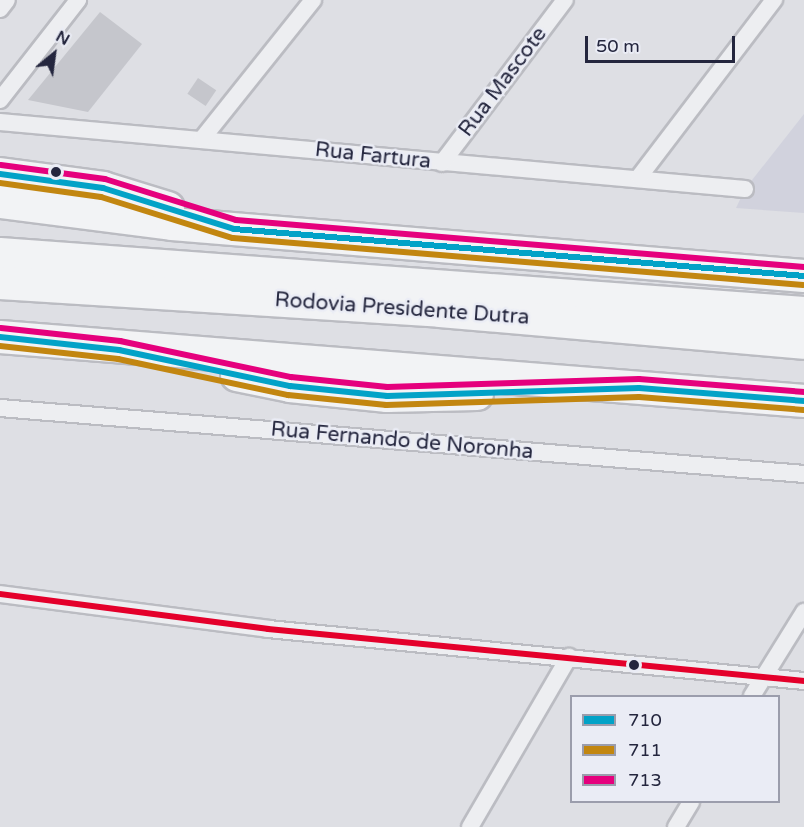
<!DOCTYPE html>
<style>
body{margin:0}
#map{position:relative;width:804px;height:827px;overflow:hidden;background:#dedfe4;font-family:"Varela Round",sans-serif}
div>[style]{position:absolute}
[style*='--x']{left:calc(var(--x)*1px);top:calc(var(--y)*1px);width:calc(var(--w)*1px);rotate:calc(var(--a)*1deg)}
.built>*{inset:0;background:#d1d2dd}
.building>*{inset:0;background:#c5c6cc;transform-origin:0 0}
.roads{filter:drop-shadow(2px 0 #bbbcc2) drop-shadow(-2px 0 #bbbcc2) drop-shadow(0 2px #bbbcc2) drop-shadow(0 -2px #bbbcc2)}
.street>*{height:16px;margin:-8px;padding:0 8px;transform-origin:8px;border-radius:8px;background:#edeef1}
.highway>*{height:32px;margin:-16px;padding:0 16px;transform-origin:16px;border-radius:16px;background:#f2f3f5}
.bus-1>*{height:6px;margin:-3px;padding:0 3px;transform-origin:3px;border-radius:3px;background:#02a2c7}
.bus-2>*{height:6px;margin:-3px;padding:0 3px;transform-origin:3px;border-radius:3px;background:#c28610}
.bus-3>*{height:6px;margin:-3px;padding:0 3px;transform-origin:3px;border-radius:3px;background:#e5007d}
.bus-4>*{height:6px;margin:-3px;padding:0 3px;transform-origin:3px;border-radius:3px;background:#e4002b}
.dots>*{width:16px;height:16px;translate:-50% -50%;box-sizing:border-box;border:3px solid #eaecf5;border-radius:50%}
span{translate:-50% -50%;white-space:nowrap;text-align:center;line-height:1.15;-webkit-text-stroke:5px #eaecf5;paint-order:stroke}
.street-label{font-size:21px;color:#24263e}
.legend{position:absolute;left:570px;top:695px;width:210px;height:108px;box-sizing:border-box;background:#eaecf5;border:2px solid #9b9dac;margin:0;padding:8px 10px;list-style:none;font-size:18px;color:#24263e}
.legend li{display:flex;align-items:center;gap:12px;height:30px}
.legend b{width:30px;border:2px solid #9b9dac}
.north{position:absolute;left:24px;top:24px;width:60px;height:60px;-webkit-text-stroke:4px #eaecf5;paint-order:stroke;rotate:29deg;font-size:16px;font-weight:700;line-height:24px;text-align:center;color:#24263e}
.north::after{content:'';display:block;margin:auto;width:21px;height:27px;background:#24263e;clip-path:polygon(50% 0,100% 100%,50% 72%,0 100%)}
.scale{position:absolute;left:585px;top:36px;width:150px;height:27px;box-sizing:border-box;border:3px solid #24263e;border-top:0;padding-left:8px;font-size:18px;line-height:21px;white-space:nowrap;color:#24263e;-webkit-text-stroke:4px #eaecf5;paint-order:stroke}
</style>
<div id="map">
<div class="built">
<div style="clip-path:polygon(804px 114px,804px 213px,736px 208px,745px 189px)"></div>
</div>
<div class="building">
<div style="clip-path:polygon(100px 12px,142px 44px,88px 112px,28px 100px)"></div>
<div style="left:198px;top:78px;width:22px;height:19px;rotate:34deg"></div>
</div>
<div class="roads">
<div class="street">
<div style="--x:0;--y:9;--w:11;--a:-52"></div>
<div style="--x:0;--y:100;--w:127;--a:-52"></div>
<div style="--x:0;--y:122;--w:748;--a:5.14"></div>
<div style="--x:202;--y:139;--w:178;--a:-51.4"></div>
<div style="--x:442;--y:163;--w:204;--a:-53"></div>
<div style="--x:639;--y:177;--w:223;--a:-52.7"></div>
<div style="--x:0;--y:408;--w:807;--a:4.69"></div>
<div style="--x:0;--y:594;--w:270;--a:7.4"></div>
<div style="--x:268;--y:629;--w:539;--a:5.54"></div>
<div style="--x:752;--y:696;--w:99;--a:-58.2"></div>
<div style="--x:470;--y:827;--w:197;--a:-59.8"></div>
<div style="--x:676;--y:827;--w:29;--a:-59"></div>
</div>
<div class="highway">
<div style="--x:0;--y:174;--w:104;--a:7.7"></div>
<div style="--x:103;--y:188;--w:68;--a:17.1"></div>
<div style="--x:0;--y:202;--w:173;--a:7.3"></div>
<div style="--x:172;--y:224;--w:634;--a:4.7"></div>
<div style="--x:0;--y:254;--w:806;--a:4.2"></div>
<div style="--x:0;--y:283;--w:441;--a:3.6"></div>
<div style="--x:440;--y:311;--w:365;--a:5"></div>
<div style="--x:0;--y:337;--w:807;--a:4.55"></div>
<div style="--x:237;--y:375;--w:54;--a:11.7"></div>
<div style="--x:290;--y:386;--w:98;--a:5.9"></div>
<div style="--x:387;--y:396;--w:90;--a:-1.3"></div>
</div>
</div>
<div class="bus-1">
<div style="--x:0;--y:174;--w:104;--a:7.7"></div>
<div style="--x:103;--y:188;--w:137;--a:17.4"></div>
<div style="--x:234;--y:229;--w:572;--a:4.71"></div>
<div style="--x:0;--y:337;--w:120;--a:6.2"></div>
<div style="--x:119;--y:350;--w:175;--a:11.9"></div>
<div style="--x:290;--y:386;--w:98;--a:5.9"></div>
<div style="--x:387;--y:396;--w:252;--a:-1.8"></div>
<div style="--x:639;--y:388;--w:166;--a:4.5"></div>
</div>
<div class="bus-2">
<div style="--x:0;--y:183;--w:102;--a:7.9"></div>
<div style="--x:101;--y:197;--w:138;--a:17.3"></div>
<div style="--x:233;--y:238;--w:572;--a:4.71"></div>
<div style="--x:0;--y:346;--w:119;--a:6.3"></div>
<div style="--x:118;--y:359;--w:174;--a:12"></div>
<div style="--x:288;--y:395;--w:99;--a:5.8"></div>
<div style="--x:386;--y:405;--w:253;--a:-1.8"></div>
<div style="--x:639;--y:397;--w:165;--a:4.5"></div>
</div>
<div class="bus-3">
<div style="--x:1;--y:165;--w:105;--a:7.7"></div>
<div style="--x:105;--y:179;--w:137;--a:17.4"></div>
<div style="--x:236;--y:220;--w:570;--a:4.73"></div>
<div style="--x:1;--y:328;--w:120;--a:6.2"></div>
<div style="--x:120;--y:341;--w:175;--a:11.9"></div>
<div style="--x:291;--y:377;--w:97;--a:5.9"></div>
<div style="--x:387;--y:387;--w:252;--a:-1.8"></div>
<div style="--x:639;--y:379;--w:166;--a:4.5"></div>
</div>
<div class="bus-4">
<div style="--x:0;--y:594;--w:270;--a:7.4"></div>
<div style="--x:268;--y:629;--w:539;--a:5.54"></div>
</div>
<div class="dots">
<div style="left:56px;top:172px;background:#24263e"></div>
<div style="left:634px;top:665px;background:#24263e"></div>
</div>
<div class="street-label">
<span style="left:503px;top:82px;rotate:-53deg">Rua Mascote</span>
<span style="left:373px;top:156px;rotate:6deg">Rua Fartura</span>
<span style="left:402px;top:309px;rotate:4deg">Rodovia Presidente Dutra</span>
<span style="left:402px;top:441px;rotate:5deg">Rua Fernando de Noronha</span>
</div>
<ul class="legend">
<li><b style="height:8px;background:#02a2c7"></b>710</li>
<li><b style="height:8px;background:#c28610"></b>711</li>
<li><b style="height:8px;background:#e5007d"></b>713</li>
</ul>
<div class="north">N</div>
<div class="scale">50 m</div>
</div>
